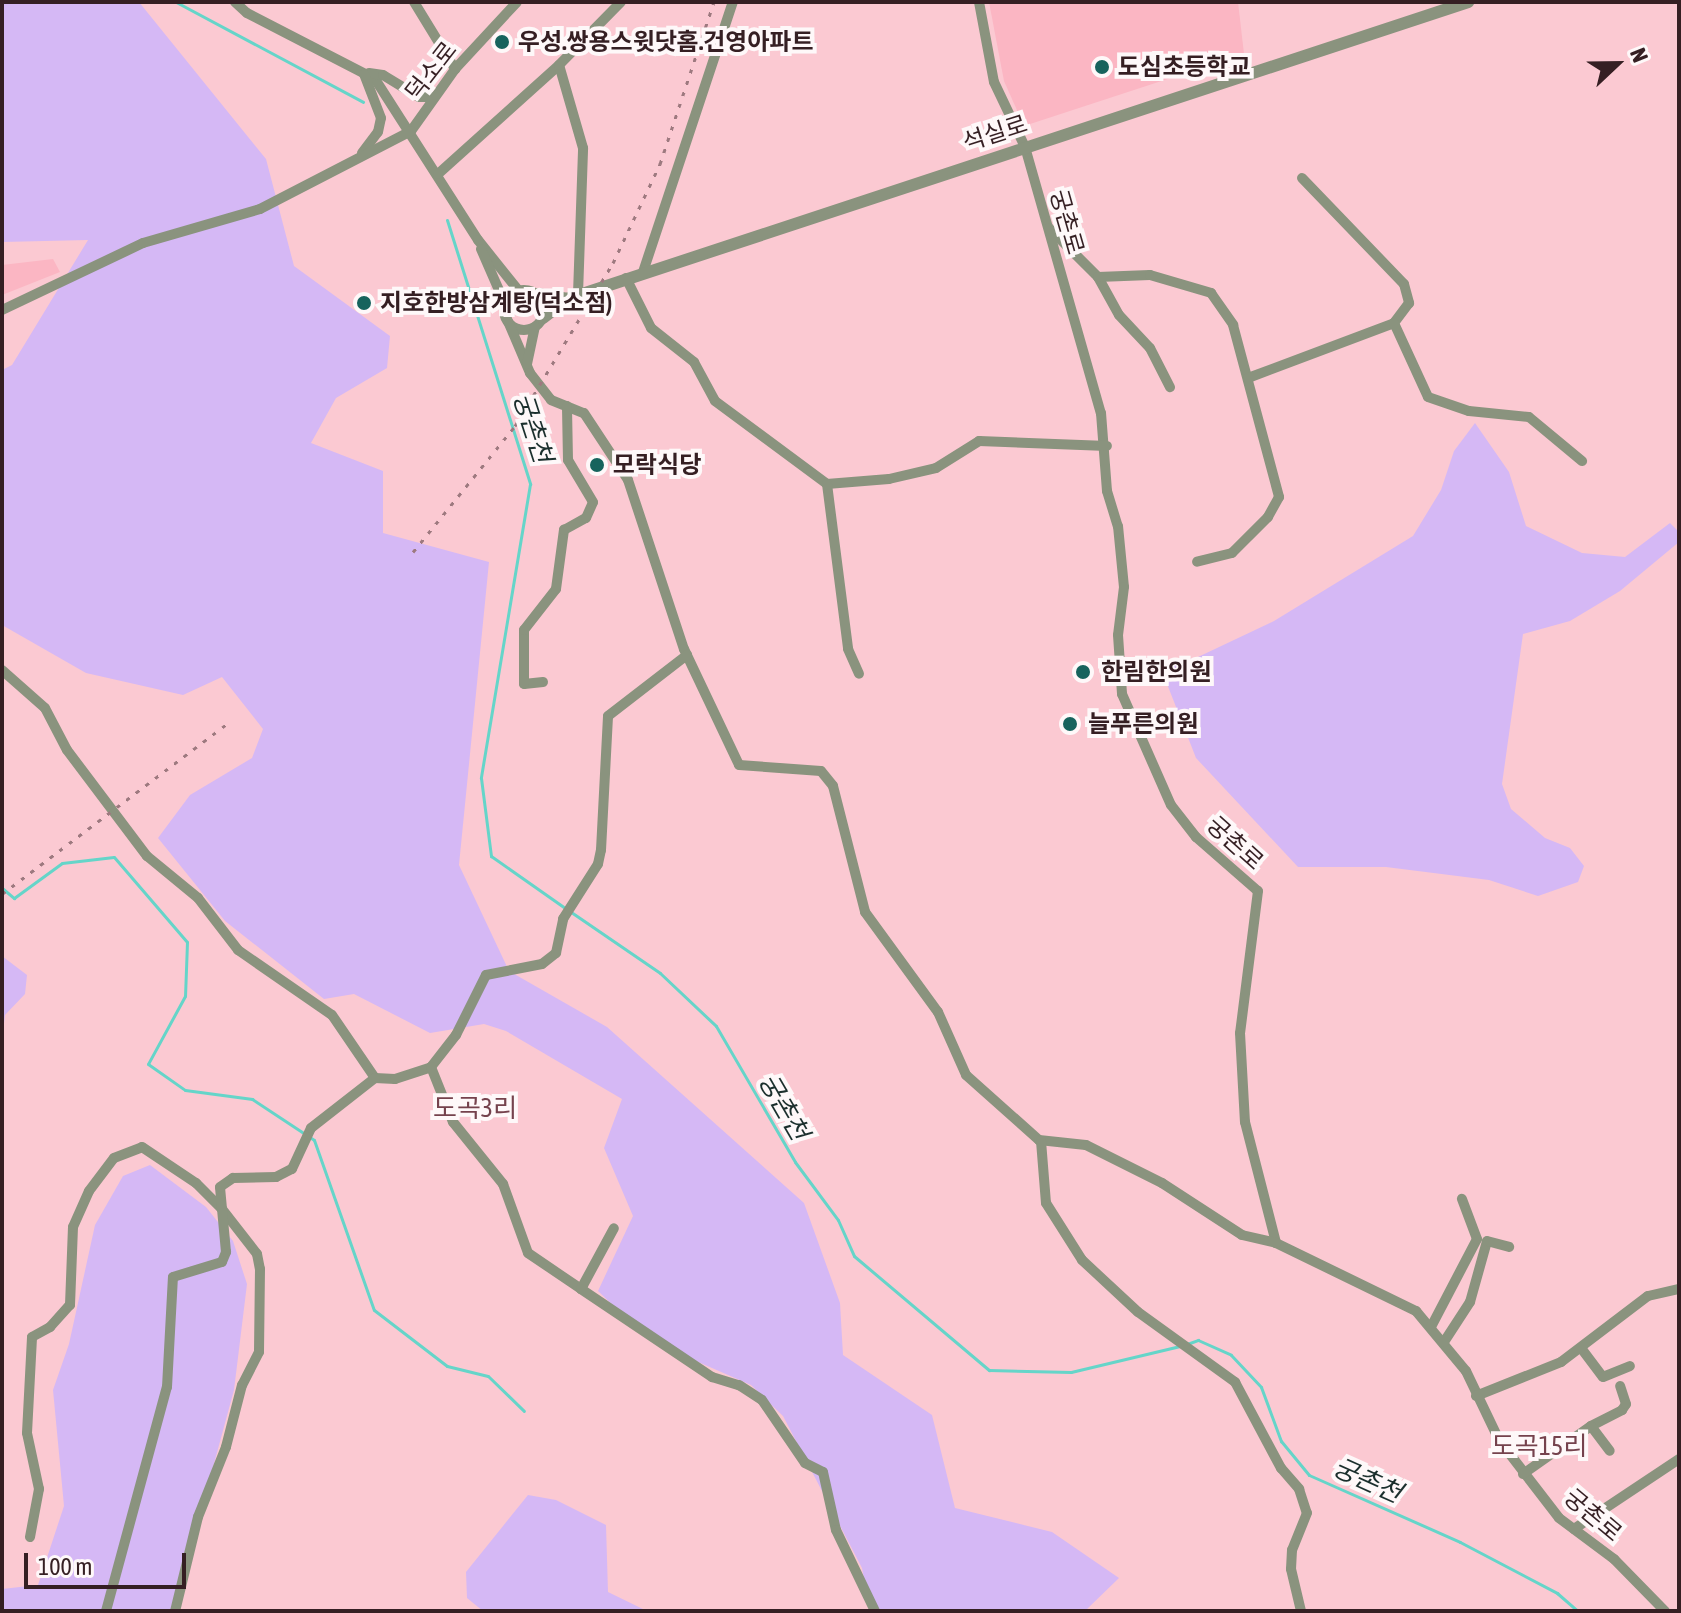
<!DOCTYPE html>
<meta charset="utf-8">
<style>
body{margin:0}
#map{position:relative;width:1681px;height:1613px;overflow:hidden;background:#fbc9d2;font-family:"Asap Condensed","Noto Sans KR",sans-serif}
div>[style]{position:absolute}
[style*='--x']{left:calc(var(--x)*1px);top:calc(var(--y)*1px);width:calc(var(--w)*1px);rotate:calc(var(--a)*1deg)}
.built>*{inset:0;background:#fbb6c3}
.green>*{inset:0;background:#d5b8f5}
.stream>*{height:3px;margin:-1.5px;padding:0 1.5px;transform-origin:1.5px;border-radius:1.5px;background:#65d5c9}
.minor>*{height:10px;margin:-5px;padding:0 5px;transform-origin:5px;border-radius:5px;background:#8a937e}
.minor>.ring{margin:-5px;padding:0;box-sizing:content-box;background:none;border:10px solid #8a937e;border-radius:50%}
.tertiary>*{height:12px;margin:-6px;padding:0 6px;transform-origin:6px;border-radius:6px;background:#8a937e}
.rail>*{height:3px;margin-top:-1.5px;transform-origin:0;background:repeating-linear-gradient(90deg,#9d797f 0 4px,transparent 0 12px)}
.dots>*{width:22px;height:22px;translate:-50% -50%;box-sizing:border-box;border:4px solid #fef8f9;border-radius:50%}
span{translate:-50% -50%;white-space:nowrap;text-align:center;line-height:1.15;-webkit-text-stroke:8px #fef8f9;paint-order:stroke}
.poi-label{font-size:24px;color:#351f23;font-weight:700}
.left{translate:0 -50%;text-align:left}
.street-label{font-size:24px;color:#351f23}
.water-label{font-size:26px;color:#1b2f2d;font-style:italic}
.neighbourhood-label{font-size:26px;color:#75424d}
.frame{position:absolute;inset:0;border:4px solid #351f23;pointer-events:none}
.north{position:absolute;left:1577px;top:24px;width:80px;height:80px;-webkit-text-stroke:6px #fef8f9;paint-order:stroke;rotate:68deg;font-size:22px;font-weight:700;line-height:32px;text-align:center;color:#351f23}
.north::after{content:'';display:block;margin:auto;width:28px;height:36px;background:#351f23;clip-path:polygon(50% 0,100% 100%,50% 72%,0 100%)}
.scale{position:absolute;left:24px;top:1553px;width:162px;height:36px;box-sizing:border-box;border:4px solid #351f23;border-top:0;padding-left:10px;font-size:24px;line-height:28px;white-space:nowrap;color:#351f23;-webkit-text-stroke:6px #fef8f9;paint-order:stroke}
</style>
<div id="map">
<div class="built">
<div style="clip-path:polygon(989px 2px,1238px 2px,1244px 54px,1024px 126px,1004px 81px)"></div>
<div style="clip-path:polygon(53px 259px,60px 272px,2px 295px,2px 265px)"></div>
</div>
<div class="green">
<div style="clip-path:polygon(2px 2px,139px 2px,266px 159px,294px 266px,390px 336px,387px 368px,336px 398px,311px 443px,383px 471px,383px 533px,489px 562px,459px 865px,509px 971px,607px 1027px,804px 1203px,840px 1303px,843px 1355px,932px 1415px,955px 1508px,1052px 1532px,1119px 1578px,1085px 1611px,870px 1611px,862px 1568px,783px 1416px,751px 1385px,650px 1341px,598px 1291px,633px 1216px,604px 1148px,622px 1099px,506px 1031px,484px 1024px,430px 1033px,354px 994px,324px 999px,225px 921px,158px 838px,190px 795px,252px 758px,263px 729px,222px 677px,183px 695px,86px 673px,2px 625px,2px 370px,12px 365px,88px 240px,2px 242px)"></div>
<div style="clip-path:polygon(1475px 423px,1509px 472px,1526px 526px,1582px 553px,1625px 557px,1670px 523px,1679px 532px,1679px 542px,1620px 591px,1570px 621px,1523px 634px,1502px 784px,1511px 809px,1545px 838px,1570px 848px,1584px 866px,1578px 882px,1538px 896px,1489px 880px,1386px 867px,1298px 867px,1196px 758px,1160px 666px,1198px 657px,1274px 621px,1413px 536px,1441px 490px,1454px 451px)"></div>
<div style="clip-path:polygon(2px 956px,27px 975px,25px 994px,5px 1015px,2px 1041px)"></div>
<div style="clip-path:polygon(150px 1165px,206px 1207px,233px 1241px,247px 1284px,234px 1390px,174px 1611px,2px 1611px,2px 1589px,38px 1585px,64px 1506px,53px 1390px,69px 1344px,95px 1225px,123px 1176px)"></div>
<div style="clip-path:polygon(528px 1495px,556px 1500px,606px 1525px,608px 1592px,647px 1611px,483px 1611px,467px 1598px,466px 1572px)"></div>
</div>
<div class="stream">
<div style="--x:176;--y:2;--w:212;--a:28.1"></div>
<div style="--x:447;--y:220;--w:277;--a:72.5"></div>
<div style="--x:530;--y:484;--w:298;--a:99.5"></div>
<div style="--x:481;--y:778;--w:79;--a:82.7"></div>
<div style="--x:491;--y:856;--w:90;--a:35.1"></div>
<div style="--x:2;--y:888;--w:16;--a:40"></div>
<div style="--x:14;--y:898;--w:59;--a:-36.1"></div>
<div style="--x:62;--y:863;--w:52;--a:-6.6"></div>
<div style="--x:114;--y:857;--w:112;--a:49.3"></div>
<div style="--x:187;--y:942;--w:54;--a:92.1"></div>
<div style="--x:185;--y:996;--w:77;--a:118.6"></div>
<div style="--x:148;--y:1064;--w:45;--a:35.1"></div>
<div style="--x:185;--y:1090;--w:68;--a:7.7"></div>
<div style="--x:252;--y:1099;--w:74;--a:33.5"></div>
<div style="--x:314;--y:1140;--w:180;--a:70.6"></div>
<div style="--x:374;--y:1310;--w:92;--a:37.5"></div>
<div style="--x:447;--y:1366;--w:42;--a:13.7"></div>
<div style="--x:488;--y:1376;--w:50;--a:44.2"></div>
<div style="--x:571;--y:912;--w:108;--a:34.4"></div>
<div style="--x:660;--y:973;--w:77;--a:43.4"></div>
<div style="--x:716;--y:1026;--w:157;--a:59.8"></div>
<div style="--x:795;--y:1162;--w:72;--a:53.4"></div>
<div style="--x:838;--y:1220;--w:39;--a:66"></div>
<div style="--x:854;--y:1256;--w:177;--a:40.2"></div>
<div style="--x:989;--y:1370;--w:82;--a:1.4"></div>
<div style="--x:1071;--y:1372;--w:112;--a:-13.4"></div>
<div style="--x:1187;--y:1344;--w:12;--a:-20"></div>
<div style="--x:1198;--y:1340;--w:36;--a:24"></div>
<div style="--x:1231;--y:1355;--w:44;--a:46.8"></div>
<div style="--x:1261;--y:1387;--w:58;--a:69.7"></div>
<div style="--x:1281;--y:1441;--w:44;--a:50.5"></div>
<div style="--x:1309;--y:1475;--w:165;--a:23.9"></div>
<div style="--x:1460;--y:1542;--w:110;--a:27.7"></div>
<div style="--x:1557;--y:1593;--w:28;--a:41"></div>
</div>
<div class="minor">
<div style="--x:235;--y:2;--w:16;--a:43"></div>
<div style="--x:247;--y:13;--w:144;--a:27.3"></div>
<div style="--x:375;--y:79;--w:191;--a:57.4"></div>
<div style="--x:478;--y:240;--w:64;--a:51.3"></div>
<div style="--x:414;--y:2;--w:79;--a:58.5"></div>
<div style="--x:979;--y:2;--w:81;--a:79.4"></div>
<div style="--x:994;--y:82;--w:72;--a:64.5"></div>
<div style="--x:1025;--y:147;--w:277;--a:74.1"></div>
<div style="--x:1101;--y:413;--w:78;--a:85.6"></div>
<div style="--x:1107;--y:491;--w:37;--a:73"></div>
<div style="--x:1118;--y:526;--w:61;--a:84.4"></div>
<div style="--x:1124;--y:587;--w:48;--a:97.1"></div>
<div style="--x:1118;--y:635;--w:59;--a:86.1"></div>
<div style="--x:1122;--y:694;--w:121;--a:66.2"></div>
<div style="--x:1171;--y:805;--w:41;--a:52"></div>
<div style="--x:1196;--y:837;--w:82;--a:41.1"></div>
<div style="--x:1258;--y:891;--w:143;--a:97.2"></div>
<div style="--x:1240;--y:1033;--w:89;--a:86.8"></div>
<div style="--x:1245;--y:1122;--w:125;--a:75.6"></div>
<div style="--x:1276;--y:1243;--w:156;--a:25.9"></div>
<div style="--x:1416;--y:1311;--w:78;--a:50.2"></div>
<div style="--x:1466;--y:1371;--w:76;--a:64.4"></div>
<div style="--x:1499;--y:1440;--w:98;--a:52.4"></div>
<div style="--x:1559;--y:1518;--w:69;--a:36.7"></div>
<div style="--x:1614;--y:1559;--w:73;--a:45.6"></div>
<div style="--x:369;--y:73;--w:14;--a:8"></div>
<div style="--x:383;--y:75;--w:42;--a:31.4"></div>
<div style="--x:419;--y:97;--w:13;--a:0"></div>
<div style="--x:411;--y:131;--w:76;--a:-54.6"></div>
<div style="--x:455;--y:69;--w:91;--a:-47.2"></div>
<div style="--x:362;--y:153;--w:26;--a:-53"></div>
<div style="--x:378;--y:132;--w:14;--a:-78"></div>
<div style="--x:381;--y:118;--w:47;--a:-111.1"></div>
<div style="--x:438;--y:174;--w:163;--a:-42"></div>
<div style="--x:1302;--y:178;--w:147;--a:46.1"></div>
<div style="--x:1404;--y:284;--w:20;--a:75"></div>
<div style="--x:1409;--y:303;--w:25;--a:127"></div>
<div style="--x:1049;--y:228;--w:69;--a:45"></div>
<div style="--x:1098;--y:277;--w:43;--a:61.1"></div>
<div style="--x:1119;--y:315;--w:45;--a:46.8"></div>
<div style="--x:1150;--y:348;--w:44;--a:62.9"></div>
<div style="--x:481;--y:249;--w:60;--a:66.4"></div>
<div style="--x:643;--y:272;--w:285;--a:-71.6"></div>
<div style="--x:1098;--y:277;--w:52;--a:-2.2"></div>
<div style="--x:1150;--y:275;--w:64;--a:16.4"></div>
<div style="--x:1211;--y:293;--w:39;--a:55"></div>
<div style="--x:1233;--y:325;--w:178;--a:75"></div>
<div style="--x:1279;--y:497;--w:23;--a:119"></div>
<div style="--x:1268;--y:517;--w:51;--a:135"></div>
<div style="--x:1232;--y:553;--w:36;--a:166"></div>
<div style="--x:626;--y:278;--w:56;--a:63.4"></div>
<div style="--x:651;--y:328;--w:55;--a:38.3"></div>
<div style="--x:694;--y:362;--w:44;--a:61.7"></div>
<div style="--x:715;--y:401;--w:139;--a:36.5"></div>
<div style="--x:827;--y:484;--w:62;--a:-4.6"></div>
<div style="--x:889;--y:479;--w:48;--a:-13.2"></div>
<div style="--x:936;--y:468;--w:51;--a:-32.1"></div>
<div style="--x:979;--y:441;--w:128;--a:2.2"></div>
<div class="ring" style="left:504px;top:290px;width:30px;height:30px"></div>
<div style="--x:578;--y:294;--w:146;--a:-88"></div>
<div style="--x:583;--y:148;--w:86;--a:-106.1"></div>
<div style="--x:559;--y:65;--w:88;--a:-45.5"></div>
<div style="--x:2;--y:310;--w:156;--a:-25.4"></div>
<div style="--x:143;--y:243;--w:122;--a:-16.2"></div>
<div style="--x:260;--y:209;--w:170;--a:-27.3"></div>
<div style="--x:507;--y:319;--w:59;--a:66.9"></div>
<div style="--x:530;--y:373;--w:34;--a:52"></div>
<div style="--x:551;--y:400;--w:35;--a:22"></div>
<div style="--x:584;--y:413;--w:80;--a:56.7"></div>
<div style="--x:628;--y:480;--w:178;--a:71.7"></div>
<div style="--x:684;--y:649;--w:128;--a:64.6"></div>
<div style="--x:739;--y:765;--w:82;--a:4.2"></div>
<div style="--x:821;--y:771;--w:19;--a:51"></div>
<div style="--x:833;--y:786;--w:130;--a:75.7"></div>
<div style="--x:865;--y:912;--w:124;--a:53.9"></div>
<div style="--x:938;--y:1012;--w:69;--a:66"></div>
<div style="--x:966;--y:1075;--w:98;--a:41.7"></div>
<div style="--x:1039;--y:1140;--w:47;--a:6.1"></div>
<div style="--x:1086;--y:1145;--w:85;--a:26.6"></div>
<div style="--x:1162;--y:1183;--w:95;--a:33"></div>
<div style="--x:1242;--y:1235;--w:35;--a:13"></div>
<div style="--x:527;--y:364;--w:38;--a:-78"></div>
<div style="--x:1248;--y:378;--w:156;--a:-20.6"></div>
<div style="--x:1394;--y:323;--w:81;--a:65.3"></div>
<div style="--x:1428;--y:397;--w:43;--a:18.9"></div>
<div style="--x:1469;--y:411;--w:60;--a:5.7"></div>
<div style="--x:1529;--y:417;--w:69;--a:39.7"></div>
<div style="--x:827;--y:484;--w:166;--a:82.7"></div>
<div style="--x:848;--y:649;--w:27;--a:66"></div>
<div style="--x:2;--y:670;--w:57;--a:41.5"></div>
<div style="--x:45;--y:708;--w:47;--a:62.4"></div>
<div style="--x:67;--y:750;--w:133;--a:53"></div>
<div style="--x:147;--y:856;--w:66;--a:39.5"></div>
<div style="--x:198;--y:898;--w:66;--a:52.4"></div>
<div style="--x:238;--y:950;--w:114;--a:34.7"></div>
<div style="--x:332;--y:1015;--w:76;--a:55.7"></div>
<div style="--x:375;--y:1078;--w:20;--a:3"></div>
<div style="--x:395;--y:1079;--w:38;--a:-18"></div>
<div style="--x:431;--y:1067;--w:41;--a:-52"></div>
<div style="--x:456;--y:1035;--w:67;--a:-63.4"></div>
<div style="--x:486;--y:975;--w:57;--a:-11.1"></div>
<div style="--x:542;--y:964;--w:18;--a:-38"></div>
<div style="--x:556;--y:953;--w:35;--a:-78"></div>
<div style="--x:563;--y:919;--w:65;--a:-57.5"></div>
<div style="--x:598;--y:864;--w:14;--a:-78"></div>
<div style="--x:601;--y:850;--w:134;--a:-87"></div>
<div style="--x:608;--y:716;--w:100;--a:-37.7"></div>
<div style="--x:543;--y:682;--w:19;--a:174"></div>
<div style="--x:524;--y:684;--w:54;--a:-90"></div>
<div style="--x:524;--y:630;--w:52;--a:-52"></div>
<div style="--x:556;--y:589;--w:60;--a:-82.3"></div>
<div style="--x:564;--y:530;--w:25;--a:-29"></div>
<div style="--x:586;--y:518;--w:17;--a:-66"></div>
<div style="--x:593;--y:502;--w:49;--a:-120.8"></div>
<div style="--x:568;--y:460;--w:54;--a:-91.1"></div>
<div style="--x:431;--y:1067;--w:59;--a:68.2"></div>
<div style="--x:453;--y:1122;--w:80;--a:51.1"></div>
<div style="--x:503;--y:1184;--w:73;--a:70.1"></div>
<div style="--x:528;--y:1253;--w:64;--a:34.2"></div>
<div style="--x:581;--y:1289;--w:69;--a:-61.6"></div>
<div style="--x:1041;--y:1141;--w:62;--a:85.4"></div>
<div style="--x:1046;--y:1203;--w:67;--a:57.7"></div>
<div style="--x:1082;--y:1260;--w:76;--a:42.9"></div>
<div style="--x:1138;--y:1312;--w:120;--a:35.8"></div>
<div style="--x:1235;--y:1382;--w:98;--a:61.9"></div>
<div style="--x:1281;--y:1468;--w:28;--a:49"></div>
<div style="--x:1299;--y:1489;--w:25;--a:72"></div>
<div style="--x:1307;--y:1513;--w:40;--a:112"></div>
<div style="--x:1292;--y:1550;--w:19;--a:93"></div>
<div style="--x:1291;--y:1569;--w:43;--a:76.6"></div>
<div style="--x:581;--y:1289;--w:158;--a:33.9"></div>
<div style="--x:712;--y:1377;--w:28;--a:17"></div>
<div style="--x:739;--y:1385;--w:27;--a:33"></div>
<div style="--x:762;--y:1400;--w:76;--a:55.7"></div>
<div style="--x:805;--y:1463;--w:20;--a:27"></div>
<div style="--x:823;--y:1472;--w:59;--a:77.4"></div>
<div style="--x:836;--y:1530;--w:90;--a:64.3"></div>
<div style="--x:1431;--y:1327;--w:99;--a:-62.4"></div>
<div style="--x:1477;--y:1239;--w:43;--a:-110.6"></div>
<div style="--x:1444;--y:1342;--w:48;--a:-57"></div>
<div style="--x:1470;--y:1302;--w:63;--a:-74.4"></div>
<div style="--x:1487;--y:1241;--w:23;--a:15"></div>
<div style="--x:1581;--y:1348;--w:36;--a:53"></div>
<div style="--x:1603;--y:1377;--w:29;--a:-22"></div>
<div style="--x:1476;--y:1396;--w:92;--a:-21.8"></div>
<div style="--x:1561;--y:1362;--w:109;--a:-37.2"></div>
<div style="--x:1648;--y:1296;--w:32;--a:-13"></div>
<div style="--x:1591;--y:1426;--w:35;--a:-27"></div>
<div style="--x:1622;--y:1410;--w:7;--a:-56"></div>
<div style="--x:1626;--y:1404;--w:19;--a:-108"></div>
<div style="--x:1523;--y:1474;--w:83;--a:-35.2"></div>
<div style="--x:1591;--y:1426;--w:31;--a:53"></div>
<div style="--x:1574;--y:1529;--w:126;--a:-33.7"></div>
<div style="--x:30;--y:1537;--w:49;--a:-79.4"></div>
<div style="--x:39;--y:1489;--w:57;--a:-102.1"></div>
<div style="--x:27;--y:1433;--w:96;--a:-87"></div>
<div style="--x:32;--y:1337;--w:21;--a:-29"></div>
<div style="--x:50;--y:1327;--w:30;--a:-48"></div>
<div style="--x:70;--y:1305;--w:78;--a:-87.8"></div>
<div style="--x:73;--y:1227;--w:39;--a:-66"></div>
<div style="--x:89;--y:1191;--w:41;--a:-52.9"></div>
<div style="--x:114;--y:1158;--w:30;--a:-21"></div>
<div style="--x:142;--y:1147;--w:65;--a:33.7"></div>
<div style="--x:196;--y:1183;--w:37;--a:45"></div>
<div style="--x:222;--y:1209;--w:57;--a:52.1"></div>
<div style="--x:257;--y:1254;--w:15;--a:79"></div>
<div style="--x:260;--y:1269;--w:83;--a:90.7"></div>
<div style="--x:259;--y:1352;--w:37;--a:117"></div>
<div style="--x:242;--y:1385;--w:64;--a:104.5"></div>
<div style="--x:226;--y:1447;--w:75;--a:111.8"></div>
<div style="--x:198;--y:1517;--w:97;--a:103.7"></div>
<div style="--x:106;--y:1611;--w:232;--a:-74.8"></div>
<div style="--x:167;--y:1387;--w:110;--a:-86.9"></div>
<div style="--x:173;--y:1277;--w:51;--a:-17"></div>
<div style="--x:222;--y:1262;--w:11;--a:-68"></div>
<div style="--x:226;--y:1252;--w:65;--a:-95.3"></div>
<div style="--x:220;--y:1187;--w:16;--a:-35"></div>
<div style="--x:233;--y:1178;--w:43;--a:-1.3"></div>
<div style="--x:276;--y:1177;--w:18;--a:-27"></div>
<div style="--x:292;--y:1169;--w:45;--a:-65.1"></div>
<div style="--x:311;--y:1128;--w:81;--a:-38"></div>
</div>
<div class="tertiary">
<div style="--x:537;--y:294;--w:30;--a:9"></div>
<div style="--x:567;--y:299;--w:949;--a:-18.24"></div>
<div style="--x:543;--y:318;--w:31;--a:-38"></div>
</div>
<div class="rail">
<div style="--x:413;--y:552;--w:162;--a:-51"></div>
<div style="--x:515;--y:426;--w:190;--a:-59"></div>
<div style="--x:613;--y:263;--w:110;--a:-64.6"></div>
<div style="--x:660;--y:164;--w:171;--a:-71.6"></div>
<div style="--x:2;--y:894;--w:282;--a:-37.1"></div>
</div>
<div class="dots">
<div style="left:502px;top:42px;background:#17635d"></div>
<div style="left:1102px;top:67px;background:#17635d"></div>
<div style="left:364px;top:303px;background:#17635d"></div>
<div style="left:597px;top:465px;background:#17635d"></div>
<div style="left:1083px;top:672px;background:#17635d"></div>
<div style="left:1070px;top:724px;background:#17635d"></div>
</div>
<div class="poi-label">
<span class="left" style="left:518px;top:42px">우성.쌍용스윗닷홈.건영아파트</span>
<span class="left" style="left:1118px;top:67px">도심초등학교</span>
<span class="left" style="left:380px;top:303px">지호한방삼계탕(덕소점)</span>
<span class="left" style="left:613px;top:465px">모락식당</span>
<span class="left" style="left:1101px;top:672px">한림한의원</span>
<span class="left" style="left:1088px;top:724px">늘푸른의원</span>
</div>
<div class="street-label">
<span style="left:431px;top:71px;rotate:-52deg">덕소로</span>
<span style="left:995px;top:133px;rotate:-18deg">석실로</span>
<span style="left:1067px;top:222px;rotate:74deg">궁촌로</span>
<span style="left:1235px;top:843px;rotate:42deg">궁촌로</span>
<span style="left:1593px;top:1515px;rotate:40deg">궁촌로</span>
</div>
<div class="water-label">
<span style="left:532px;top:428px;rotate:72deg">궁촌천</span>
<span style="left:783px;top:1107px;rotate:60deg">궁촌천</span>
<span style="left:1367px;top:1481px;rotate:24deg">궁촌천</span>
</div>
<div class="neighbourhood-label">
<span style="left:475px;top:1109px">도곡3리</span>
<span style="left:1539px;top:1447px">도곡15리</span>
</div>
<div class="frame"></div>
<div class="north">N</div>
<div class="scale">100 m</div>
</div>
